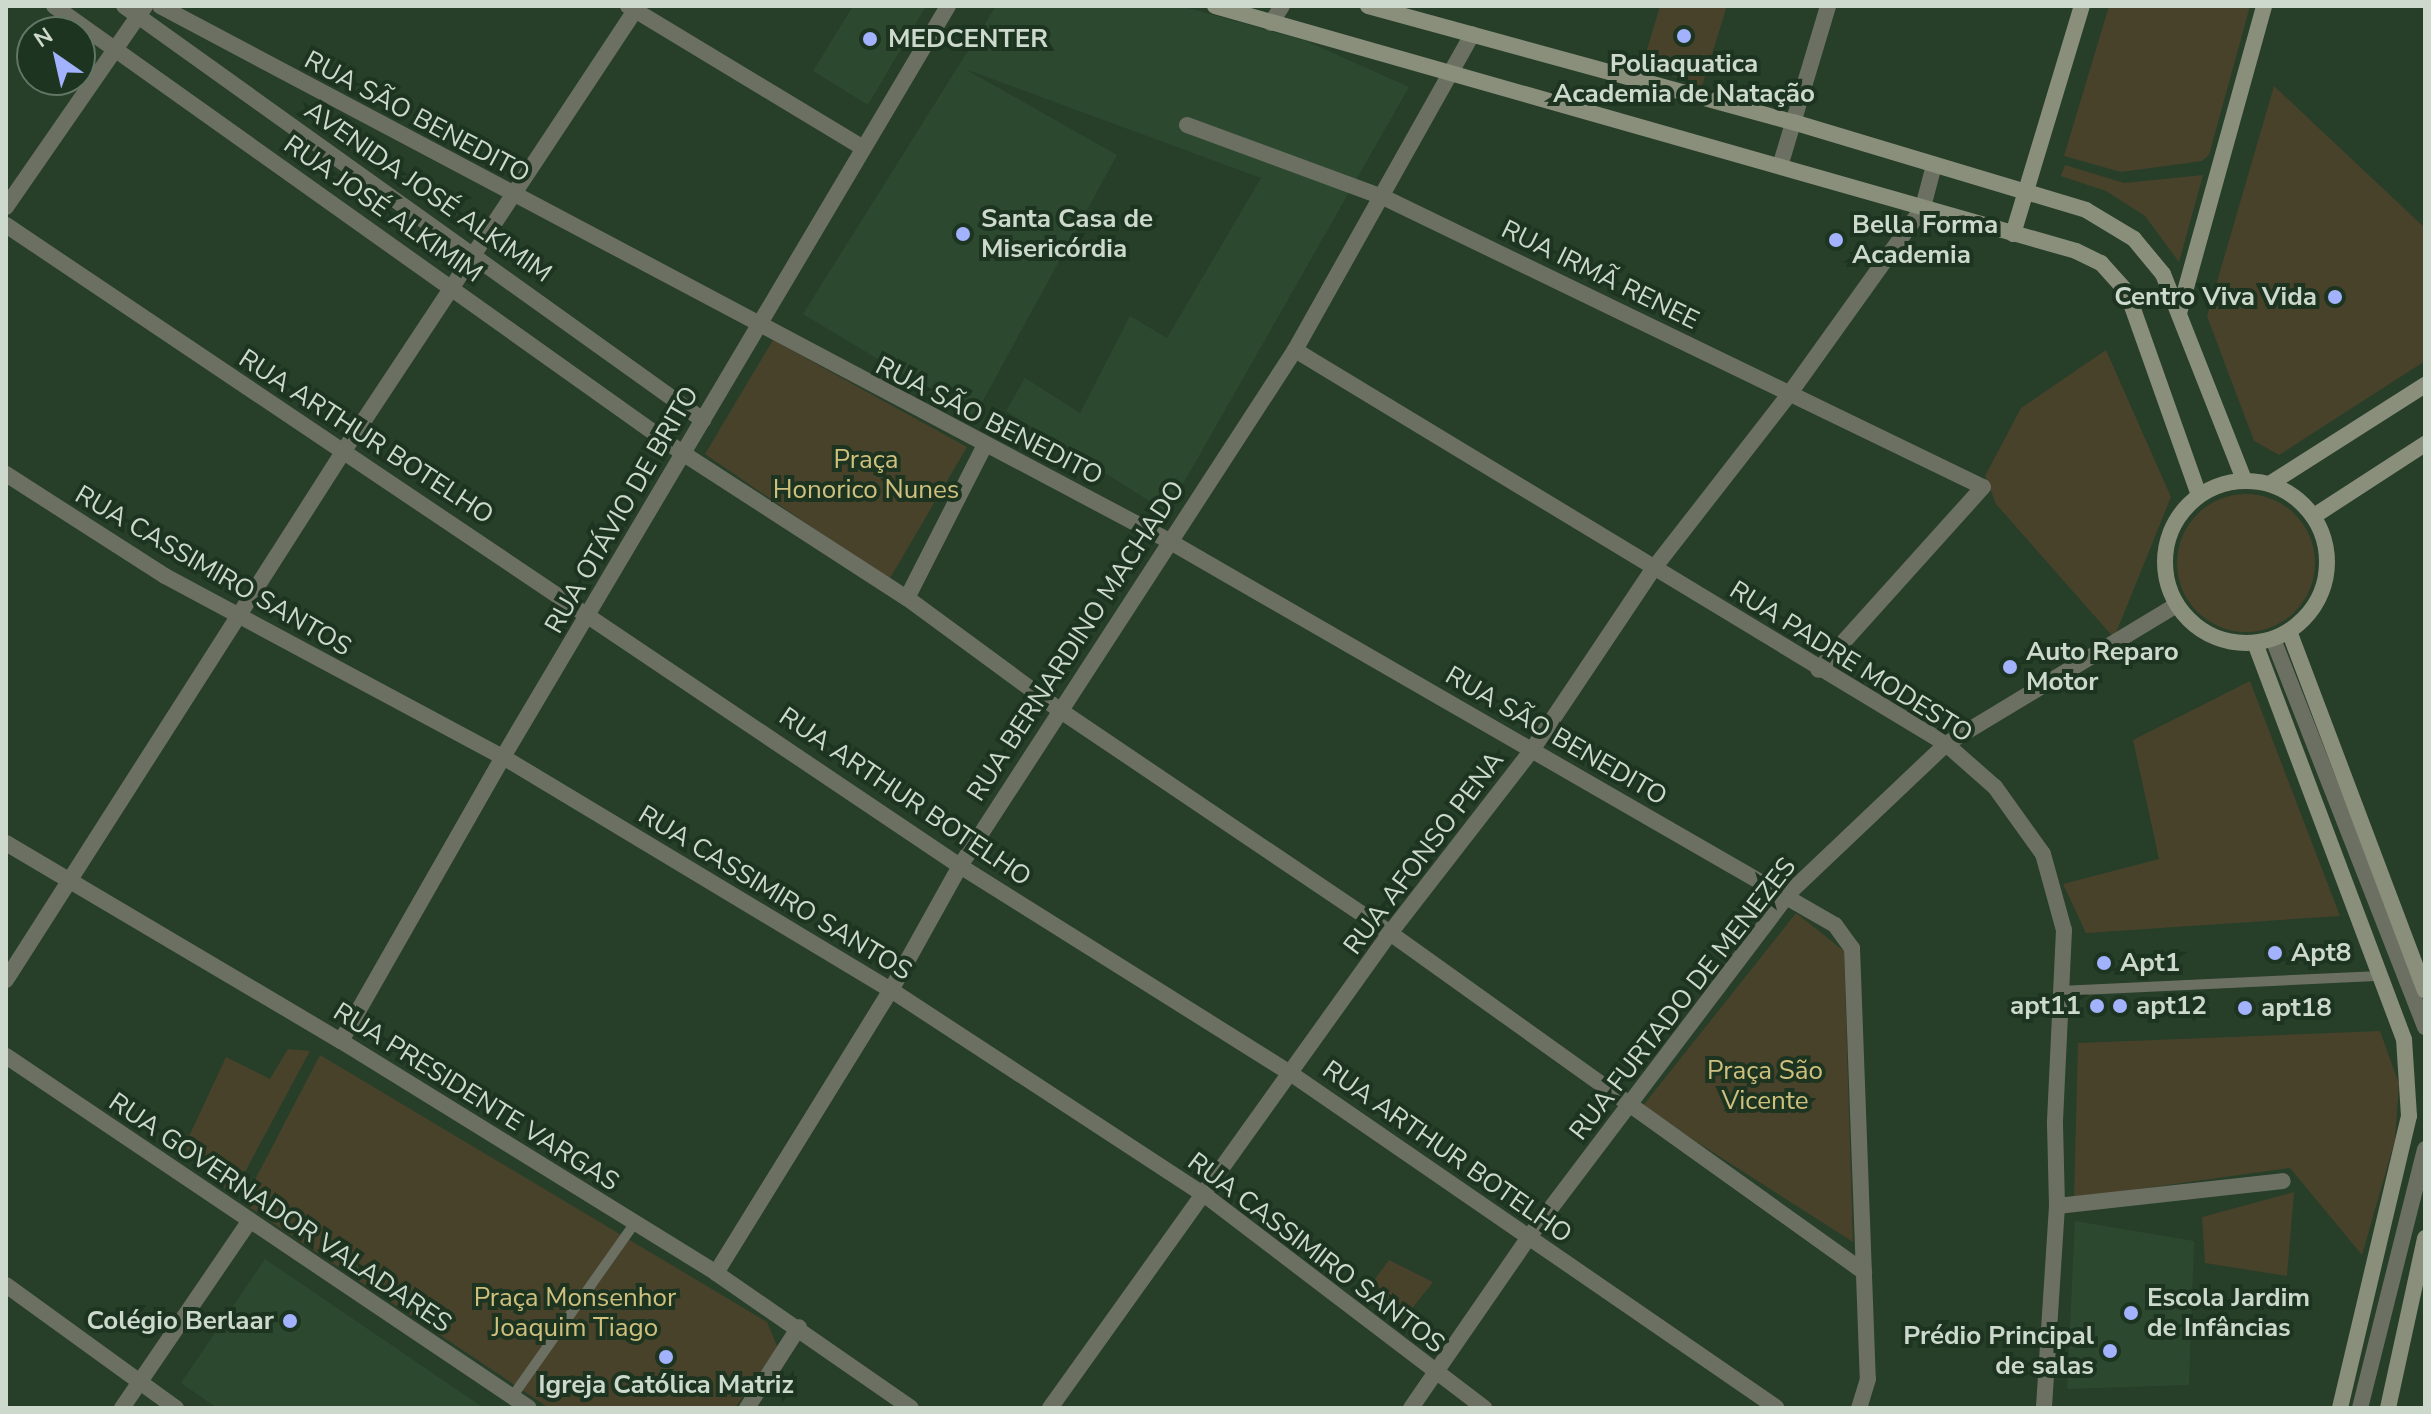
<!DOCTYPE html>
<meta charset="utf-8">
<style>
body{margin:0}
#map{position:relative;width:2431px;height:1414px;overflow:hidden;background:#273e29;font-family:"Nunito Sans",sans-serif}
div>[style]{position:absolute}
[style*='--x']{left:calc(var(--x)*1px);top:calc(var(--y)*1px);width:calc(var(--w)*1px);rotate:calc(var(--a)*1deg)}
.built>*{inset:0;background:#2c492f}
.green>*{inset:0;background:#48422b}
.round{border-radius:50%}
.lane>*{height:10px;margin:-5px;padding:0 5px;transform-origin:5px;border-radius:5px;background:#6c7063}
.street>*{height:16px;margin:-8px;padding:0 8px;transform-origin:8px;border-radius:8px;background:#6c7063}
.secondary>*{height:16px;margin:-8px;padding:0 8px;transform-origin:8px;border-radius:8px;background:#898f7a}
.secondary>.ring{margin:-8px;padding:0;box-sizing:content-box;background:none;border:16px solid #898f7a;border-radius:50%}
.dots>*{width:22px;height:22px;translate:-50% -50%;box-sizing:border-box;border:4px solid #1d3420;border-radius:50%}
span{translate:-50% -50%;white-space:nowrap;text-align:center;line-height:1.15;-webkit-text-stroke:8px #1d3420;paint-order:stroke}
.poi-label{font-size:26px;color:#ccd9cc;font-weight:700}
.left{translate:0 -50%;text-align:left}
.right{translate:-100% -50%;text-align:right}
.street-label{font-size:26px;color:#ccd9cc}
.park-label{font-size:26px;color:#d0c07e}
.frame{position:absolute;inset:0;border:8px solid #ccd9cc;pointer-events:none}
.north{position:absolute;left:16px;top:16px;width:80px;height:80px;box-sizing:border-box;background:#1d3420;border:2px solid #637665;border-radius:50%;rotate:326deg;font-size:22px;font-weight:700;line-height:32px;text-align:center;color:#ccd9cc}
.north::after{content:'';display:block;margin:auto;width:28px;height:36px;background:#a2b2fd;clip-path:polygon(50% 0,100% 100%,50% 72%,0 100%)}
</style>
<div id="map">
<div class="built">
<div style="clip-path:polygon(853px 6px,926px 6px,868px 105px,813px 71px)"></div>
<div style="clip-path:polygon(996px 6px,1181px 6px,1306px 41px,1409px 87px,1167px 512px,1006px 411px,1025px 378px,1080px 413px,1130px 316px,1167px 338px,1261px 178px,965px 69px,1117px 155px,974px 417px,803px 314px)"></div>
<div style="clip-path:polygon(2075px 1221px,2194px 1241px,2189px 1385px,2067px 1389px)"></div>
<div style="clip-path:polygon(265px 1259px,484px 1408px,217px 1408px,181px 1383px)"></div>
</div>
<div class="green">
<div style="clip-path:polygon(1660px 6px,1727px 6px,1702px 86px,1642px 66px)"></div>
<div style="clip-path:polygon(2109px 6px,2250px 6px,2209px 155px,2202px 161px,2121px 172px,2064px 156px)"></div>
<div style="clip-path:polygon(2274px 86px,2425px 228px,2425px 361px,2279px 455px,2254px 441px,2207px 316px)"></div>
<div style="clip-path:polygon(2065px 165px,2124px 183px,2203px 175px,2179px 262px,2145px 216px,2106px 191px,2061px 176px)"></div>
<div style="clip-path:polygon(773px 340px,967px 447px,889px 580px,705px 454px)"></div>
<div style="clip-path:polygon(2106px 350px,2171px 497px,2114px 638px,1996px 504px,1985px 476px,2021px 408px)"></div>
<div class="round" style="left:2177px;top:494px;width:138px;height:138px"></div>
<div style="clip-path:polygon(2250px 681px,2340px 916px,2086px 933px,2063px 884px,2159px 859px,2133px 740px)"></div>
<div style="clip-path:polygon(1796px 913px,1844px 951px,1853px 1242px,1642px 1107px)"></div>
<div style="clip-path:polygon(2380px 1031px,2399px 1084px,2395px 1140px,2362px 1255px,2290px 1168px,2074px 1198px,2078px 1043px)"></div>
<div style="clip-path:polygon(288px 1049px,310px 1051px,232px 1196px,184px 1147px,226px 1057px,270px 1079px)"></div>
<div style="clip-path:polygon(320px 1055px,767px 1322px,778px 1348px,735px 1408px,549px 1408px,243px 1203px)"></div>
<div style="clip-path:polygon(2294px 1192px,2287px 1276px,2205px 1263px,2202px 1217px)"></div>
<div style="clip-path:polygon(1389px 1260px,1433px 1282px,1402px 1321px,1364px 1294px)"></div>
</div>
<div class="lane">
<div style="--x:2060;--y:991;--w:321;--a:-2.7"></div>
<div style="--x:512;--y:1397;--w:212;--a:-54.8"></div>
</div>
<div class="street">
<div style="--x:54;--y:6;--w:773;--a:35.42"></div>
<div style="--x:684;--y:454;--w:265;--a:32.9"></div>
<div style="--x:907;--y:598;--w:187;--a:36.3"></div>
<div style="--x:1058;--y:709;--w:400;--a:34"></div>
<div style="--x:1390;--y:933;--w:583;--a:35.57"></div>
<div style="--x:124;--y:6;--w:712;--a:35.57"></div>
<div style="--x:160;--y:6;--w:1142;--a:27.93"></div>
<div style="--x:1169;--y:541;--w:769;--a:29.97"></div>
<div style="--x:1835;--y:925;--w:29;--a:54"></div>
<div style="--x:1852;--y:948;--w:431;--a:87.9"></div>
<div style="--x:1868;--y:1379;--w:30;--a:107"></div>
<div style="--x:628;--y:6;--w:275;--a:31.1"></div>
<div style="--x:1271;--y:23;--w:20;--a:-57"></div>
<div style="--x:1187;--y:125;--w:209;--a:20.2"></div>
<div style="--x:1383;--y:197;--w:666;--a:25.8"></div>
<div style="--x:1983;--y:487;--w:246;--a:132"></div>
<div style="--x:1781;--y:163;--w:164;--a:-73.3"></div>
<div style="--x:6;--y:207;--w:244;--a:-55.3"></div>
<div style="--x:6;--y:225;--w:1149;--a:33.9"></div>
<div style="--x:960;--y:866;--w:393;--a:32.1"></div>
<div style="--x:1293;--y:1075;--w:587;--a:34.53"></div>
<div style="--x:1295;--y:350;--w:761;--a:31.18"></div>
<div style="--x:1946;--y:744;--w:65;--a:41.3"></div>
<div style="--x:1995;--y:787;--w:82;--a:54.4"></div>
<div style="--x:2043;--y:854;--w:79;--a:74.6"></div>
<div style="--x:2064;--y:930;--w:194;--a:92.7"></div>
<div style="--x:2055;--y:1124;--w:82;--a:88.6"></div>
<div style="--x:2057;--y:1206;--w:202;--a:93.7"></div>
<div style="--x:6;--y:474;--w:189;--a:32.7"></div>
<div style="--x:165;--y:576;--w:383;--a:28.2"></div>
<div style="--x:503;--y:757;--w:453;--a:31"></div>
<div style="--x:891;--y:990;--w:376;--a:33.2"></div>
<div style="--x:1206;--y:1196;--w:350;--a:37.3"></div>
<div style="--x:907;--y:598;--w:169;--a:-63"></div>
<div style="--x:2273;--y:639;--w:417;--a:68.6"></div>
<div style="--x:6;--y:843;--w:389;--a:30.6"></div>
<div style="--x:341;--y:1041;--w:441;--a:31.7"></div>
<div style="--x:716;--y:1273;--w:237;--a:34.7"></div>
<div style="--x:6;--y:980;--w:626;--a:-57.45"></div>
<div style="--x:343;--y:452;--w:535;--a:-56.52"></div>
<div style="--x:341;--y:1041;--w:327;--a:-60.3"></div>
<div style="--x:503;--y:757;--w:873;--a:-59.35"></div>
<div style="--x:6;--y:1056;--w:630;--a:33.94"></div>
<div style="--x:2057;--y:1206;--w:227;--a:-6.3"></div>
<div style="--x:716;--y:1273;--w:333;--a:-58.3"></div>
<div style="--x:891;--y:990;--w:142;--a:-60.9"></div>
<div style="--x:960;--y:866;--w:615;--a:-57.01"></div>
<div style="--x:1295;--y:350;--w:362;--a:-60.7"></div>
<div style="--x:6;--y:1285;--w:210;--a:35.9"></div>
<div style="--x:122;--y:1408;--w:225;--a:-55.7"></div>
<div style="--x:747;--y:1408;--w:96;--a:-57.3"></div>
<div style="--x:1050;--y:1408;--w:584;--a:-54.41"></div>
<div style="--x:1390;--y:933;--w:232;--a:-52.2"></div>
<div style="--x:1532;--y:750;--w:219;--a:-56.2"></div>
<div style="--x:1654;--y:568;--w:222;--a:-52.1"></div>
<div style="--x:1790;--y:393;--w:229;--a:-54.4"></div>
<div style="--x:1923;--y:207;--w:43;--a:-75.3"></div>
<div style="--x:1411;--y:1408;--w:208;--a:-55.4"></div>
<div style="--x:1529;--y:1237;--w:430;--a:-52.9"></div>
<div style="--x:1788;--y:894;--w:218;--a:-43.5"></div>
<div style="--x:1946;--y:744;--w:269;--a:-31.1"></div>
<div style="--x:2360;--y:1408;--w:267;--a:-75.9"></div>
</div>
<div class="secondary">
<div style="--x:1215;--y:6;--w:895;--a:15.88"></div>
<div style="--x:2076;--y:251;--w:28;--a:26"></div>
<div style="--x:2101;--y:263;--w:39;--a:48"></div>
<div style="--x:2127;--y:292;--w:215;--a:70.5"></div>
<div style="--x:1368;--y:6;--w:441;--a:15.3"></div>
<div style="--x:1793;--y:122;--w:306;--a:16.7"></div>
<div style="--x:2086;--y:210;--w:56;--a:31.1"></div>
<div style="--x:2134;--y:239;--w:45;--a:50.4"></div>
<div style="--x:2163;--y:274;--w:221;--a:68.5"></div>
<div style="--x:2013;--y:234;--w:238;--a:-73.2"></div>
<div style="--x:2179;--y:313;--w:319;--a:-74.5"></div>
<div class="ring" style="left:2165px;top:481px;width:146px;height:146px"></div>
<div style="--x:2271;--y:483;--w:183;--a:-32.5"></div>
<div style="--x:2314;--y:516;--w:132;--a:-33"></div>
<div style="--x:2289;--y:631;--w:384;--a:69.3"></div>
<div style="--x:2255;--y:643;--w:423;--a:69.4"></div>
<div style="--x:2404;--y:1039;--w:77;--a:86.3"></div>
<div style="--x:2409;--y:1116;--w:300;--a:103.3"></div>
<div style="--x:2388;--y:1408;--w:174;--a:-77.7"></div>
</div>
<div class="dots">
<div style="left:1684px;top:36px;background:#a2b2fd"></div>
<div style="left:870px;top:39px;background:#a2b2fd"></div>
<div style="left:963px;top:234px;background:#a2b2fd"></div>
<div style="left:1836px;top:240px;background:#a2b2fd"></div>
<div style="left:2335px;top:297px;background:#a2b2fd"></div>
<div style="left:2010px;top:667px;background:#a2b2fd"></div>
<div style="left:2275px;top:953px;background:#a2b2fd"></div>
<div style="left:2104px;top:963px;background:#a2b2fd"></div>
<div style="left:2097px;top:1006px;background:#a2b2fd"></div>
<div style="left:2120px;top:1006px;background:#a2b2fd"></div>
<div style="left:2245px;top:1008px;background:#a2b2fd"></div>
<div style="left:2131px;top:1313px;background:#a2b2fd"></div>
<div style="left:290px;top:1321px;background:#a2b2fd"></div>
<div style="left:2110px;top:1351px;background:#a2b2fd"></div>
<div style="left:666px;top:1357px;background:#a2b2fd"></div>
</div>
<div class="poi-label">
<span class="left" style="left:888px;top:39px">MEDCENTER</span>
<span style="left:1684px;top:79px">Poliaquatica<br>Academia de Natação</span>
<span class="left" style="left:981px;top:234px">Santa Casa de<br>Misericórdia</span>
<span class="left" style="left:1852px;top:240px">Bella Forma<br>Academia</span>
<span class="right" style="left:2317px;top:297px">Centro Viva Vida</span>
<span class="left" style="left:2026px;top:667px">Auto Reparo<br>Motor</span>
<span class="left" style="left:2291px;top:953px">Apt8</span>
<span class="left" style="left:2120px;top:963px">Apt1</span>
<span class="right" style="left:2081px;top:1006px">apt11</span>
<span class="left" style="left:2136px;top:1006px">apt12</span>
<span class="left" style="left:2261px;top:1008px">apt18</span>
<span class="left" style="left:2147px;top:1313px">Escola Jardim<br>de Infâncias</span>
<span class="right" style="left:274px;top:1321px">Colégio Berlaar</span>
<span class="right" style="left:2094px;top:1351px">Prédio Principal<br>de salas</span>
<span style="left:666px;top:1385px">Igreja Católica Matriz</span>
</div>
<div class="street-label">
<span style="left:417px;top:117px;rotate:28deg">RUA SÃO BENEDITO</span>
<span style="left:428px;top:192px;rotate:35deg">AVENIDA JOSÉ ALKIMIM</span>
<span style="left:383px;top:209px;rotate:35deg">RUA JOSÉ ALKIMIM</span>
<span style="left:1600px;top:275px;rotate:26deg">RUA IRMÃ RENEE</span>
<span style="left:989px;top:421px;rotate:27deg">RUA SÃO BENEDITO</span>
<span style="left:366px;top:437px;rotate:33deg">RUA ARTHUR BOTELHO</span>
<span style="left:622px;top:510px;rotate:-60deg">RUA OTÁVIO DE BRITO</span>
<span style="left:213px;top:571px;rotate:30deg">RUA CASSIMIRO SANTOS</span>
<span style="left:1076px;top:641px;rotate:-57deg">RUA BERNARDINO MACHADO</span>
<span style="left:1851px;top:662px;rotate:32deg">RUA PADRE MODESTO</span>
<span style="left:1556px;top:736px;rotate:30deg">RUA SÃO BENEDITO</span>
<span style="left:905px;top:797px;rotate:34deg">RUA ARTHUR BOTELHO</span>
<span style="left:1424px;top:853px;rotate:-53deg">RUA AFONSO PENA</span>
<span style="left:775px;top:893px;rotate:31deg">RUA CASSIMIRO SANTOS</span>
<span style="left:1683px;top:999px;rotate:-52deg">RUA FURTADO DE MENEZES</span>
<span style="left:476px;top:1097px;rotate:32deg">RUA PRESIDENTE VARGAS</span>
<span style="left:1447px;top:1152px;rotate:35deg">RUA ARTHUR BOTELHO</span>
<span style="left:280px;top:1213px;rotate:34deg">RUA GOVERNADOR VALADARES</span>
<span style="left:1316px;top:1253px;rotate:37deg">RUA CASSIMIRO SANTOS</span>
</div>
<div class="park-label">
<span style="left:866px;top:475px">Praça<br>Honorico Nunes</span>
<span style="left:1765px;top:1086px">Praça São<br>Vicente</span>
<span style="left:575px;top:1313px">Praça Monsenhor<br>Joaquim Tiago</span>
</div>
<div class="frame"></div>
<div class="north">N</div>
</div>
